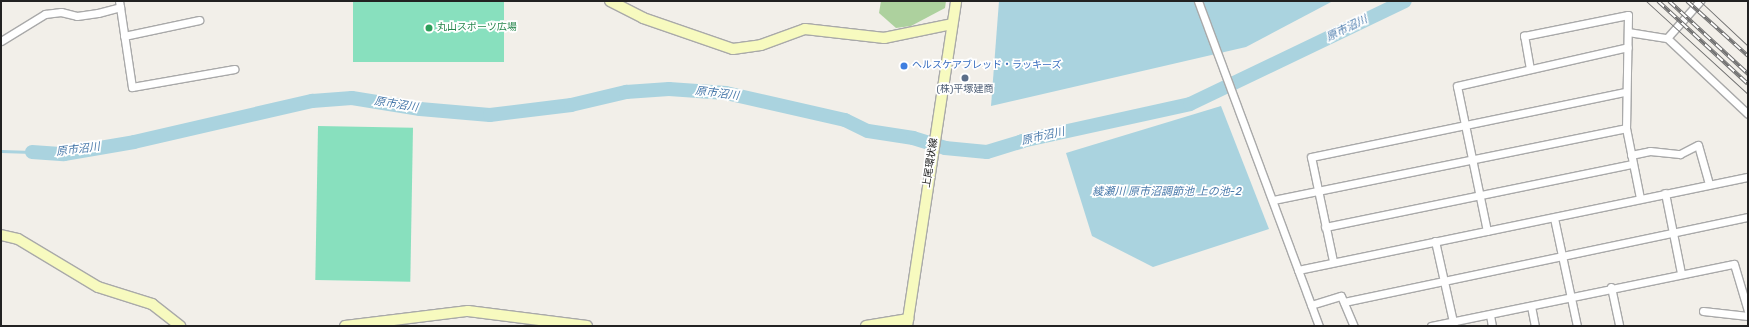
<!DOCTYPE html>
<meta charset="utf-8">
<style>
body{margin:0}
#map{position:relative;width:1749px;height:327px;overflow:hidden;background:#f2efe9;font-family:Rubik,"Noto Sans JP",sans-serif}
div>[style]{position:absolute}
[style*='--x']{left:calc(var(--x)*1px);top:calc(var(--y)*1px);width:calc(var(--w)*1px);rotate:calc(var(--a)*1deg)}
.forest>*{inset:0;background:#add19e}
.pitch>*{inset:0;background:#88e0be;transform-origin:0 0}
.water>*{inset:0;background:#aad3df}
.stream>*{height:2.5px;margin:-1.25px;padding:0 1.25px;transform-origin:1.25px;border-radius:1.25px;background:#aad3df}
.river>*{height:14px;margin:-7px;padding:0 7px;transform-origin:7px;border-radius:7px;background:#aad3df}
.roads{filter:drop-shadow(1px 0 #a9a9a9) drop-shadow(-1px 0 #a9a9a9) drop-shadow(0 1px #a9a9a9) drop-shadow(0 -1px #a9a9a9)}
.street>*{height:7px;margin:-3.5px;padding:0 3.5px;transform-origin:3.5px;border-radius:3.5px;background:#fff}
.secondary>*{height:10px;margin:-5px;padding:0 5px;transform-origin:5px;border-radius:5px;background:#f7fabf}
.tram>*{height:1px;margin:-0.5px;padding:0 0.5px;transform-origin:0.5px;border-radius:0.5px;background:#707070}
.rail>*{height:4px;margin-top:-2px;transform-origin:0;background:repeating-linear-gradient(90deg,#fff 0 8px,#707070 0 16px);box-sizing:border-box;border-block:1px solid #707070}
.dots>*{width:11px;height:11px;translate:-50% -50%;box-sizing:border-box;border:2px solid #fff;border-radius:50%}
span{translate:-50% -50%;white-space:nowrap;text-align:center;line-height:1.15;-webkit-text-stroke:3.5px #fff;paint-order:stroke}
.leisure-label{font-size:10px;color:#27864d}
.left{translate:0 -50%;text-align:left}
.shop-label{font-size:10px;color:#366cbe}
.service-label{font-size:10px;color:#4e5e75}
.street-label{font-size:10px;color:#222}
.water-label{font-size:11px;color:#4a7aab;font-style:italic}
.frame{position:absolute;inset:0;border:2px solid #222;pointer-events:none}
</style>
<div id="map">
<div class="forest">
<div style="clip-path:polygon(881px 1px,946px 1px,945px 8px,911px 26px,896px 28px,879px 13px)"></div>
</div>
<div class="pitch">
<div style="left:353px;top:1px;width:151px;height:61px"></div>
<div style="left:318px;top:126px;width:95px;height:154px;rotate:1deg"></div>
</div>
<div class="water">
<div style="clip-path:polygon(999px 1px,1333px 1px,1246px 47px,991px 106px)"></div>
<div style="clip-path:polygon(1221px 106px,1269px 229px,1153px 267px,1092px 236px,1066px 153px)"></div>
</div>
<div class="stream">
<div style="--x:1;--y:151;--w:31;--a:2"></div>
</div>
<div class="river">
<div style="--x:32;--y:152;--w:32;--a:4"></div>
<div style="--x:64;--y:154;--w:71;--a:-9.7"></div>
<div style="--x:134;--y:142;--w:183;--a:-13"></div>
<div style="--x:312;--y:101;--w:40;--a:-4.3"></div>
<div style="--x:352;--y:98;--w:69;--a:9.2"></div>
<div style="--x:420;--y:109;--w:70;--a:4.9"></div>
<div style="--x:490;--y:115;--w:82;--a:-7"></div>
<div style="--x:571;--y:105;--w:57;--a:-13.3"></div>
<div style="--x:626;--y:92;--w:43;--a:-4"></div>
<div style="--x:669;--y:89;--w:57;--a:4"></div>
<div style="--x:726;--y:93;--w:122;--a:12.8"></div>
<div style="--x:845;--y:120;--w:25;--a:26"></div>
<div style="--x:868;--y:131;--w:46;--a:8.8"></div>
<div style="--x:913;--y:138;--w:34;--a:17"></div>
<div style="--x:945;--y:148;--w:42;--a:5.4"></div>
<div style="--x:987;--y:152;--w:37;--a:-17"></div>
<div style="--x:1022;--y:141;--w:172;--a:-12.4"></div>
<div style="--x:1190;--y:104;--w:238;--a:-25.6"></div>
</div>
<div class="roads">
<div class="street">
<div style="--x:1198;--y:1;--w:347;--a:69.6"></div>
<div style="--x:120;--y:7;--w:81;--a:81.5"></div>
<div style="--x:132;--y:87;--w:104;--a:-10"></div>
<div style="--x:1628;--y:32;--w:39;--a:9"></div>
<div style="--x:1667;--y:38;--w:111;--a:43.2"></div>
<div style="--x:124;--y:36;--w:77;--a:-12"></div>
<div style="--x:1667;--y:38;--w:50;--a:-48.3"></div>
<div style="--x:1;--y:41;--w:52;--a:-31.5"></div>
<div style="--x:45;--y:14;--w:16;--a:-7"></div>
<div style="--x:61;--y:12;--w:16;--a:14"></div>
<div style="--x:77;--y:16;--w:21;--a:-8"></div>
<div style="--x:98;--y:13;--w:23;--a:-15"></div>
<div style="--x:120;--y:7;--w:6;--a:-99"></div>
<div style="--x:1530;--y:69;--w:34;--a:-100"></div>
<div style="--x:1524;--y:36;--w:106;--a:-11.4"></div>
<div style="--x:1628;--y:15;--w:113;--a:91"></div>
<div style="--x:1626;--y:128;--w:71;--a:78.7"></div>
<div style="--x:1631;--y:155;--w:19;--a:-12"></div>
<div style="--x:1650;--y:151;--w:30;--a:6"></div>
<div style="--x:1680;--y:154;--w:20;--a:-27"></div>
<div style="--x:1698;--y:145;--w:41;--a:74.2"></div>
<div style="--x:1665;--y:193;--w:82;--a:78.7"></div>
<div style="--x:1273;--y:200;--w:360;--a:-11.5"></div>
<div style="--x:1554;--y:218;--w:110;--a:78"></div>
<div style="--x:1325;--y:227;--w:314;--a:-11.6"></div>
<div style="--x:1487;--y:231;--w:148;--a:-101.7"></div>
<div style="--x:1457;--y:86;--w:175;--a:-12.8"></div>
<div style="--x:1435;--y:241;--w:87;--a:77.4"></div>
<div style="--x:1333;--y:261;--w:106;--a:-101.9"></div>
<div style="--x:1311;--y:157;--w:321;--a:-11.7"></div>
<div style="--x:1298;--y:270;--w:460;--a:-11.7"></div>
<div style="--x:1611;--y:287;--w:40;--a:78"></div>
<div style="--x:1344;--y:302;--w:413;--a:-11.9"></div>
<div style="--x:1311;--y:305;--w:31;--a:-17"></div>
<div style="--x:1341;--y:296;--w:33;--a:67"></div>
<div style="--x:1531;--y:306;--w:20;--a:79"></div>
<div style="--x:1703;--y:311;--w:45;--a:6.3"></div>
<div style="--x:1490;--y:315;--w:11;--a:80"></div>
<div style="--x:1431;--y:326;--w:309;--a:-11.6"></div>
<div style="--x:1734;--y:264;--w:49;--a:73.4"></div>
</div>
<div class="secondary">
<div style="--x:610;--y:1;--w:37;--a:27"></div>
<div style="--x:643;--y:18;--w:95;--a:19"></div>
<div style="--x:733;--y:49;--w:28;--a:-8"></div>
<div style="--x:761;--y:45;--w:47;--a:-20"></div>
<div style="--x:805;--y:29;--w:80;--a:6.5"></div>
<div style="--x:884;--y:38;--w:69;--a:-11.6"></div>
<div style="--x:1;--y:235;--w:17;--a:13"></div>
<div style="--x:18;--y:239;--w:93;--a:31"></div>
<div style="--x:98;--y:287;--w:57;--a:17.5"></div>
<div style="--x:152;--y:304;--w:36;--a:38"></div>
<div style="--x:345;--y:326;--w:124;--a:-7"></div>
<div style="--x:468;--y:311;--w:120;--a:7.2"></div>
<div style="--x:866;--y:326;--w:43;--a:-9.5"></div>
<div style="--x:907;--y:326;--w:329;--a:-81.4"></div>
</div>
</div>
<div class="tram">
<div style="--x:1646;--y:1;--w:138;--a:42.4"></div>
<div style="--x:1700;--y:1;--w:66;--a:43.2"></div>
</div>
<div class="rail">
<div style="--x:1658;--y:1;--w:122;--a:42.7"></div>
<div style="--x:1669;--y:1;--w:108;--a:42.7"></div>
<div style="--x:1687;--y:1;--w:82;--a:42"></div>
</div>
<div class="dots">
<div style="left:429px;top:28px;background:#2e9e5b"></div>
<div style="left:904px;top:66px;background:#3f7fe0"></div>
<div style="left:965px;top:78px;background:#5c6f8a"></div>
</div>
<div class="leisure-label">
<span class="left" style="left:437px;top:28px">丸山スポーツ広場</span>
</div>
<div class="shop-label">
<span class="left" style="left:912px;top:66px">ヘルスケアブレッド・ラッキーズ</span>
</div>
<div class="service-label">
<span style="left:965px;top:90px">(株)平塚建商</span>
</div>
<div class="street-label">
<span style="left:931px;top:163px;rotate:-81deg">上尾環状線</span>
</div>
<div class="water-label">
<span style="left:1347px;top:29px;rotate:-26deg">原市沼川</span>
<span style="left:717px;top:94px;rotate:7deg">原市沼川</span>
<span style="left:396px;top:105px;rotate:9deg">原市沼川</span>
<span style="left:1043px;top:137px;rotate:-13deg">原市沼川</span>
<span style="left:78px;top:150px;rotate:-7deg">原市沼川</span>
<span style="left:1167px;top:192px">綾瀬川 原市沼調節池 上の池-2</span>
</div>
<div class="frame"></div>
</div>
